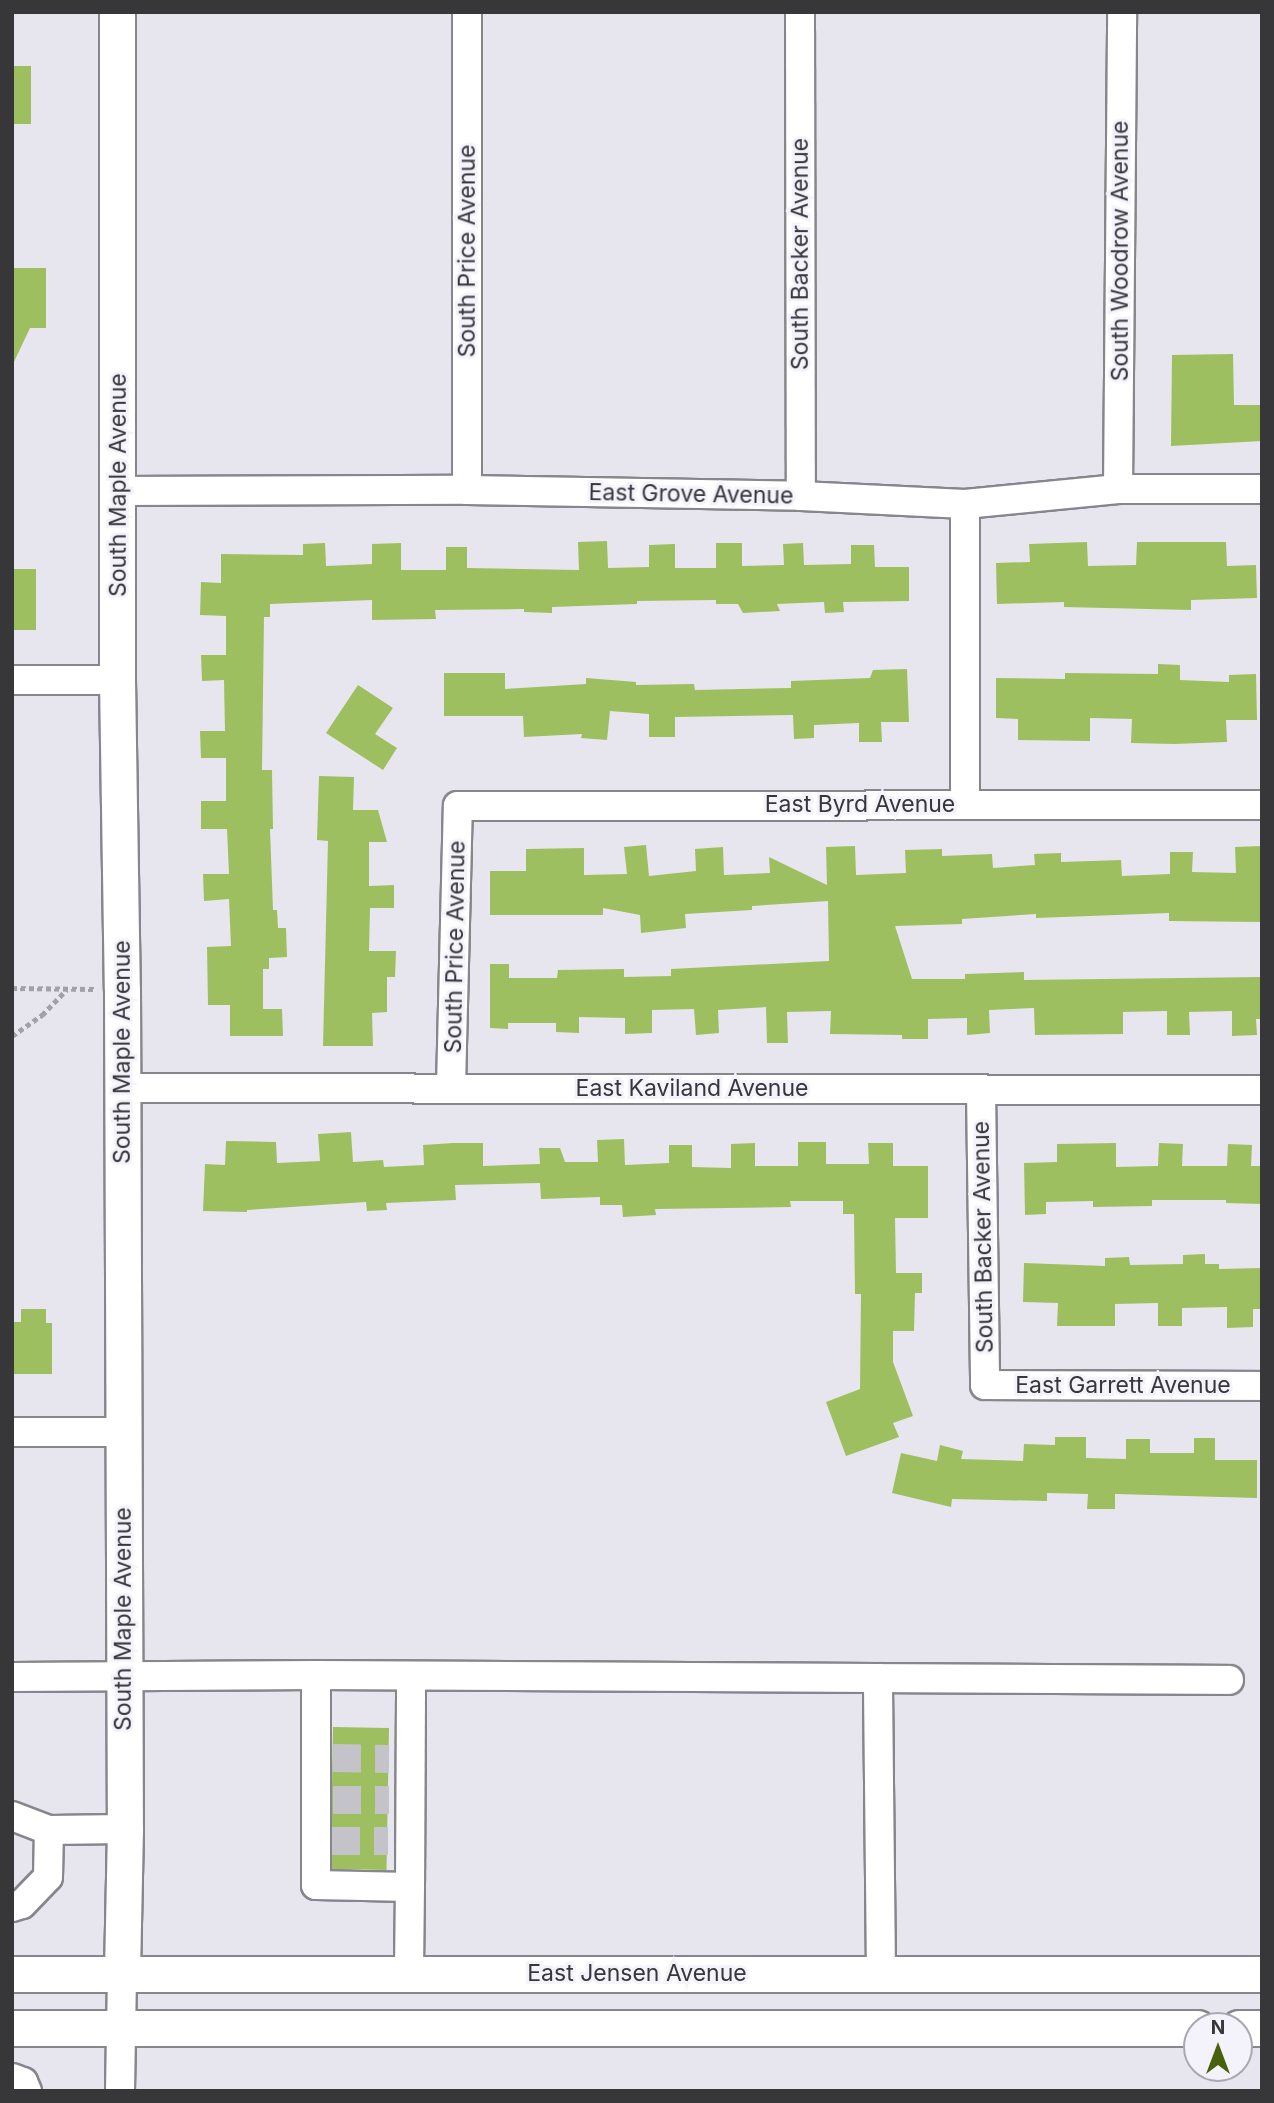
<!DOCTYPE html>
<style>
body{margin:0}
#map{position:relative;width:1274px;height:2103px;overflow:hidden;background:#e7e6ee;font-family:Inter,sans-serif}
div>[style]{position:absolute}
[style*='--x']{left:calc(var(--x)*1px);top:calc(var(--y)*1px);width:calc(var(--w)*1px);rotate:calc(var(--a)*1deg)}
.building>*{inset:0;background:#9ebf5f;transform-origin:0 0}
.minor-tunnel>*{height:28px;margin-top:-14px;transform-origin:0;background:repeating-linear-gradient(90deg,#c4c3ca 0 28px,transparent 0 42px)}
.path>*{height:4.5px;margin-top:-2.25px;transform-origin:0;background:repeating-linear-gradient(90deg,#a2a1a7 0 5px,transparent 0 8.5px)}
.roads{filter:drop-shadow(2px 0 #87868d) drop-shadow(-2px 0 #87868d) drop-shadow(0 2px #87868d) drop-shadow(0 -2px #87868d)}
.minor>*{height:28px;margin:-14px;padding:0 14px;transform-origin:14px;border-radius:14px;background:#fff}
.major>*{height:35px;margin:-17.5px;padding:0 17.5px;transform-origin:17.5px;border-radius:17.5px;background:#fff}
span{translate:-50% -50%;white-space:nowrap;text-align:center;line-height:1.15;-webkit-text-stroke:6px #f4f3fc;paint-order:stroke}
.street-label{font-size:23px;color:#37373a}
.frame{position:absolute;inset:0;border:14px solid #37373a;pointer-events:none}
.north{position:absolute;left:1183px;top:2012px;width:70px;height:70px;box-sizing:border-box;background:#f4f3fc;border:2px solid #a8a8ae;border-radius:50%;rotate:0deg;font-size:19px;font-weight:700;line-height:28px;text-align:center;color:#37373a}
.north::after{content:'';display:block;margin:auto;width:24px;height:32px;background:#49600c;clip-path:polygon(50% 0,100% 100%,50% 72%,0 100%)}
</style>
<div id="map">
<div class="building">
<div style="left:31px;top:66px;width:58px;height:19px;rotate:90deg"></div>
<div style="clip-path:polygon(12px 268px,46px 268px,46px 328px,30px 328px,12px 366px)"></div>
<div style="clip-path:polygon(1233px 354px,1234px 405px,1262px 405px,1262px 441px,1171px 446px,1172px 355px)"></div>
<div style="clip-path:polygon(607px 541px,608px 568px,649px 567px,649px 545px,675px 544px,675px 568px,716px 568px,716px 543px,742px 543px,742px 566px,784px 565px,783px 544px,803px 543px,804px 565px,851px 564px,851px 545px,874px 545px,875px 567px,909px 567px,909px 601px,843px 602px,844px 612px,825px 613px,824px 602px,777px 604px,780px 611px,743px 613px,738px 604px,716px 604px,716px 600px,637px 601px,637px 604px,552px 607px,552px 613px,524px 612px,524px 609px,435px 610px,436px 619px,372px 620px,372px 600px,270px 604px,270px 617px,264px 617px,262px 770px,272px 770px,273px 829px,270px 829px,273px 910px,277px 910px,278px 928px,286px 928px,287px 957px,269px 958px,269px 969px,263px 969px,263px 1009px,282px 1009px,283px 1036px,230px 1036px,230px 1005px,208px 1005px,207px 947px,231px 946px,229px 899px,204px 901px,203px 874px,229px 874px,227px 829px,201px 829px,201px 801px,226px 801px,226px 758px,201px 758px,200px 731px,225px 731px,224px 680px,202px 681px,201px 655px,226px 655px,226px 616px,200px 615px,201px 582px,221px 583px,221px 554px,303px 555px,303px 544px,325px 543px,326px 566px,372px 564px,372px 544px,401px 543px,401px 570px,446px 570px,446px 547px,467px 547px,467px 568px,579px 570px,578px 542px)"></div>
<div style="clip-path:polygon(1087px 542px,1088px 566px,1136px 565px,1137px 542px,1226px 542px,1227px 566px,1256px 565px,1257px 598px,1191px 600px,1191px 610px,1064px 607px,1064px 602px,997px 604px,996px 563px,1030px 562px,1029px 544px)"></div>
<div style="left:12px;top:569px;width:24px;height:61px"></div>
<div style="clip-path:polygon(1158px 664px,1180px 665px,1180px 680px,1229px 682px,1229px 675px,1256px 674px,1257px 720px,1226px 720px,1227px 742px,1174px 744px,1131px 743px,1132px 719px,1090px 718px,1090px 741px,1018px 740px,1018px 719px,996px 718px,996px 678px,1065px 679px,1065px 673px,1158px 674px)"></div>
<div style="clip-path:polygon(907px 669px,909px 722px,881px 722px,882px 742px,859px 742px,859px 723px,814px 725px,814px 738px,794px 739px,793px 715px,675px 717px,675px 737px,649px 737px,649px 714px,610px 711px,607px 740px,581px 738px,582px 734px,524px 737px,523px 716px,444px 716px,444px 673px,505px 673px,505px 689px,586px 684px,586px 678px,636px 682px,636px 685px,694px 684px,695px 690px,791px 688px,791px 681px,870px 678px,873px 670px)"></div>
<div style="clip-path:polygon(358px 685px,393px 708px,375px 734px,397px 748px,383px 770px,326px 733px)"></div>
<div style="clip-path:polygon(319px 776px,354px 777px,353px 810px,378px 810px,387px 842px,369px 842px,369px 886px,394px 885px,394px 908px,370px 908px,369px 951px,396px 951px,395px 977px,387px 977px,387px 1012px,372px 1013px,373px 1046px,323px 1046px,328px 841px,317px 840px)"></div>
<div style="clip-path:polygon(646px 845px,649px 876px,696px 871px,695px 849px,723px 847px,724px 875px,770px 873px,769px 857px,827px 885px,826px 847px,855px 846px,856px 875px,906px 873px,905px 850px,942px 849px,942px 856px,992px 854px,993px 868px,1035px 865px,1034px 854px,1061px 853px,1061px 862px,1121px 860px,1122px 876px,1170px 874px,1170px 852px,1193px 852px,1192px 872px,1236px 873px,1235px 847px,1262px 846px,1262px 922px,1169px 921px,1169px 913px,1036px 918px,1036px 914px,962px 919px,962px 924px,895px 926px,912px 979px,965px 979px,965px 974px,1024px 972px,1024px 980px,1262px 977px,1262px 1019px,1256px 1019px,1257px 1035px,1232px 1036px,1232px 1011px,1189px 1012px,1190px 1035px,1167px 1035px,1167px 1011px,1123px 1012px,1123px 1034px,1035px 1035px,1034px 1008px,989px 1010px,990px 1033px,967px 1035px,967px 1018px,928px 1019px,928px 1039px,902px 1039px,902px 1035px,830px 1034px,831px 1011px,787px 1012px,788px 1043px,767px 1043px,766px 1007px,718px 1010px,719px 1033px,696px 1035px,694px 1009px,652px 1010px,652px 1033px,625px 1034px,625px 1018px,579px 1017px,579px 1033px,556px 1032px,556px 1023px,508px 1023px,508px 1029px,490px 1028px,490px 964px,509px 964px,509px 978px,557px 978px,558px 970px,624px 969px,624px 977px,671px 976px,671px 969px,829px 961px,828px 901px,752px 906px,752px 910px,685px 914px,686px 928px,641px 933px,640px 915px,603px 908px,603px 915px,490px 915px,490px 871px,526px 871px,526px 849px,584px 848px,584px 875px,627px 874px,624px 847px)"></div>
<div style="clip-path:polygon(351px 1132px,353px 1162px,383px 1160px,384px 1167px,424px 1165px,423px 1145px,453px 1143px,483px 1143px,483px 1166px,540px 1164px,539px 1148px,560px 1148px,565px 1162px,598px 1162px,597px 1140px,624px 1139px,625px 1165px,669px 1163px,669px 1145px,692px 1145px,692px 1167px,731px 1168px,731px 1144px,755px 1143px,755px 1166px,798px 1166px,798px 1142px,826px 1142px,826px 1164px,869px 1164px,868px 1143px,893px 1143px,893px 1166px,928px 1166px,928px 1218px,895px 1218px,896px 1273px,922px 1273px,922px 1293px,915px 1293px,914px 1331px,893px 1331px,893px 1362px,913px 1416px,893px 1423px,899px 1437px,846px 1456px,826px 1402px,860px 1389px,861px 1294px,855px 1294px,854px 1214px,843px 1214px,843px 1201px,790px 1201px,791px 1207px,655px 1209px,656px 1215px,623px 1217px,622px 1205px,600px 1205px,600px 1197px,541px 1199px,540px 1183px,455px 1185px,456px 1200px,386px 1203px,387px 1210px,367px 1211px,366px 1202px,247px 1210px,247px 1212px,203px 1211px,205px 1164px,225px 1165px,226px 1141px,276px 1142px,277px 1163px,320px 1161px,318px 1134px)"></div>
<div style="clip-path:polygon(1116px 1143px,1116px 1167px,1158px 1166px,1159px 1143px,1183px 1144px,1182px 1166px,1227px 1166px,1228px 1144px,1252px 1145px,1251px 1166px,1262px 1166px,1262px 1204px,1226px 1203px,1226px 1200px,1152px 1200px,1152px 1206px,1093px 1207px,1093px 1201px,1046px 1202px,1046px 1214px,1025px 1215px,1024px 1163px,1057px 1162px,1057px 1144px)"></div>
<div style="clip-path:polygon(1205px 1254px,1205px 1264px,1219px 1264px,1219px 1269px,1262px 1268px,1262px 1309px,1253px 1309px,1253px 1327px,1227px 1328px,1227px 1307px,1182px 1308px,1182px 1326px,1158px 1326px,1158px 1303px,1115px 1304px,1115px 1326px,1057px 1326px,1058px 1303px,1023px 1302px,1024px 1263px,1105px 1266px,1105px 1258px,1129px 1257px,1130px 1265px,1183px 1264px,1183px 1255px)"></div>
<div style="clip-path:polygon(21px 1309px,46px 1309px,46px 1323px,52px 1323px,52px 1374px,12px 1374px,12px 1322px,21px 1322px)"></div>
<div style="clip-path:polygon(1055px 1437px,1086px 1437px,1086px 1458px,1126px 1459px,1126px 1439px,1150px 1439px,1150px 1453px,1194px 1453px,1194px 1438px,1215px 1438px,1215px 1460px,1257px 1460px,1257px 1498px,1115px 1494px,1115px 1509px,1087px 1509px,1088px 1494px,1047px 1493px,1047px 1501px,952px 1499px,951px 1507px,892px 1493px,901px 1453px,937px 1461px,940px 1445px,963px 1451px,961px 1459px,1023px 1461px,1024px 1444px,1055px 1445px)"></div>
<div style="left:333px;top:1727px;width:56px;height:142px;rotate:1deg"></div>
</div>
<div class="minor-tunnel">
<div style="--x:333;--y:1758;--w:56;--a:1"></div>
<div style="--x:333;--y:1800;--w:56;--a:0"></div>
<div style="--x:332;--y:1841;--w:56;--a:0"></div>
</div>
<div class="path">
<div style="--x:12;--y:988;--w:82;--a:0.7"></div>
<div style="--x:12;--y:1036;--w:37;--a:-35"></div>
<div style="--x:42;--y:1015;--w:35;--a:-46"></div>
</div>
<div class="roads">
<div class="minor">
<div style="--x:467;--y:12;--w:478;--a:90"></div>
<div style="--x:800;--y:12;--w:484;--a:89.9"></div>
<div style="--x:1118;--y:489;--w:477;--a:-89.5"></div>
<div style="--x:118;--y:491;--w:349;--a:-0.2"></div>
<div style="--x:467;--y:490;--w:334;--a:1"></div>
<div style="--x:801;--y:496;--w:164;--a:2.8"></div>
<div style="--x:965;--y:504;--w:154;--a:-5.6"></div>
<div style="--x:1118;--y:489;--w:144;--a:0"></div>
<div style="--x:965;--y:504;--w:300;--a:90"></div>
<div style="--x:12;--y:680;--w:105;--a:0"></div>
<div style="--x:451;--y:1087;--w:281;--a:-88.6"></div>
<div style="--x:458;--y:806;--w:804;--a:-0.07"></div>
<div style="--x:123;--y:1088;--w:1139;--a:0.1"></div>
<div style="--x:981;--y:1090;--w:295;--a:89.2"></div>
<div style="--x:985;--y:1385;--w:277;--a:0.2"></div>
<div style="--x:12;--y:1432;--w:110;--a:0"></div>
<div style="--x:316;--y:1675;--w:562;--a:0.31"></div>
<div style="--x:12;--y:1677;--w:304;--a:-0.4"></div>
<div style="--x:316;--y:1675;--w:210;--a:90"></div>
<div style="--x:316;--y:1885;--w:94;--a:1.2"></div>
<div style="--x:410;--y:1887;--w:85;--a:90.7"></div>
<div style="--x:12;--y:1816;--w:40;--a:21"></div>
<div style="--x:49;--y:1830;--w:76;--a:-0.8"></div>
<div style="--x:410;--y:1887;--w:211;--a:-89.7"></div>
<div style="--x:12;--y:1907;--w:10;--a:-17"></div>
<div style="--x:22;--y:1904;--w:37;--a:-46"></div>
<div style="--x:48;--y:1877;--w:47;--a:-88.8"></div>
<div style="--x:881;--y:1973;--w:295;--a:-90.6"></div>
<div style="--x:878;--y:1678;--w:351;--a:0.3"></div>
<div style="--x:12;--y:2078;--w:12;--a:20"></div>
<div style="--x:23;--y:2082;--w:10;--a:66"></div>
<div style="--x:120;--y:2091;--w:118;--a:-89"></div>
</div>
<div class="major">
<div style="--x:117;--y:12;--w:668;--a:90"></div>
<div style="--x:117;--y:680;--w:309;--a:89.1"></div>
<div style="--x:122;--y:989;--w:840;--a:89.8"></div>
<div style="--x:125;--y:1829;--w:144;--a:91.2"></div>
<div style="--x:12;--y:1974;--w:1250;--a:0"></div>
<div style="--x:12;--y:2028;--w:1185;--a:0"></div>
<div style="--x:1239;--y:2028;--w:23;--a:0"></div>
</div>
</div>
<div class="street-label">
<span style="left:467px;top:251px;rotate:-90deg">South Price Avenue</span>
<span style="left:1120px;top:251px;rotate:-90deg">South Woodrow Avenue</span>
<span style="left:800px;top:254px;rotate:-90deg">South Backer Avenue</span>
<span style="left:118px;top:485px;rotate:-90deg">South Maple Avenue</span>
<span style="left:691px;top:494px;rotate:1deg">East Grove Avenue</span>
<span style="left:860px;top:804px">East Byrd Avenue</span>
<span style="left:455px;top:947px;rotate:-89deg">South Price Avenue</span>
<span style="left:122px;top:1052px;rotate:-90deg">South Maple Avenue</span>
<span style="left:692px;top:1088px">East Kaviland Avenue</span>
<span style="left:983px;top:1237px;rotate:-91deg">South Backer Avenue</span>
<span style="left:1123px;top:1385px">East Garrett Avenue</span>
<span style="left:123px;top:1619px;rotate:-90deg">South Maple Avenue</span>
<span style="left:637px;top:1973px">East Jensen Avenue</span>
</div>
<div class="frame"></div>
<div class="north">N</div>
</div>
